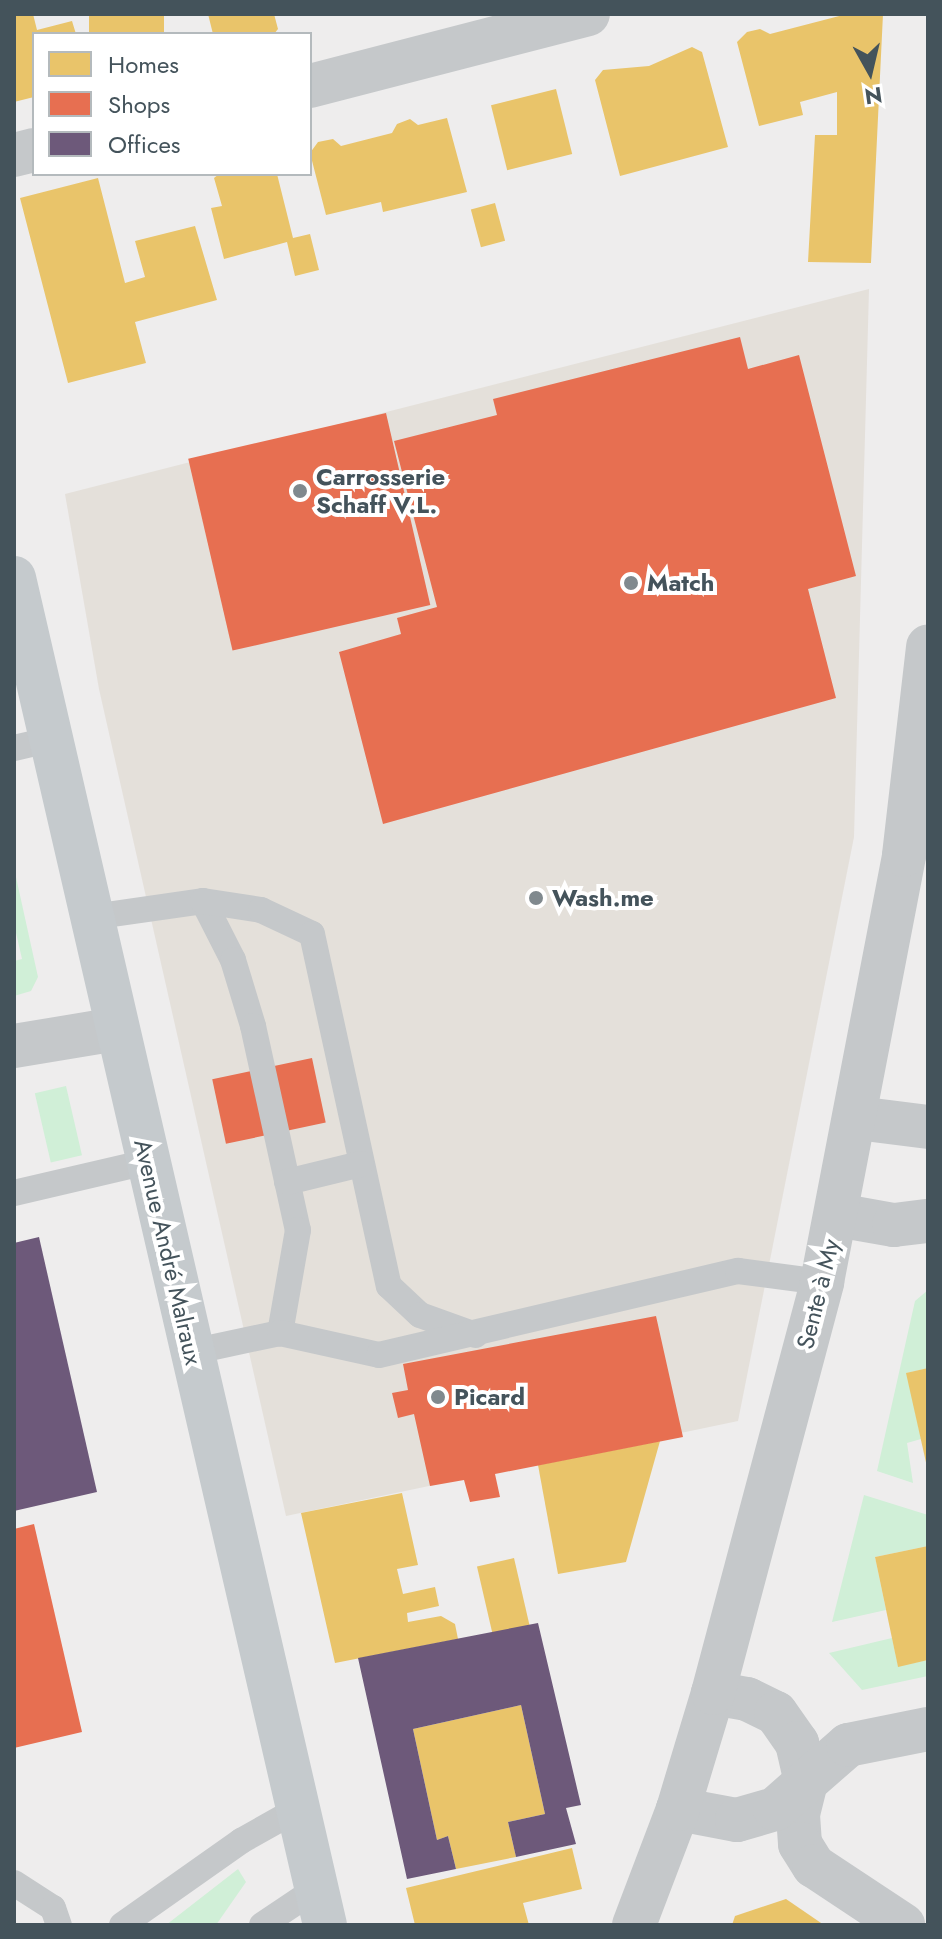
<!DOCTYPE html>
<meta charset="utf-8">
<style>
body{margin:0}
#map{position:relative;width:942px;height:1939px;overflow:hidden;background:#eeeded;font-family:Jost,sans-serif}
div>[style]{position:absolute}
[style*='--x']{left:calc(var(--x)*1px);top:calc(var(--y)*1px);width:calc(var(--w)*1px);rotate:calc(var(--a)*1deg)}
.commercial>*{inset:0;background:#e4e0da}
.green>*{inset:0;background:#d0efd7;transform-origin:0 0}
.homes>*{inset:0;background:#e9c46a;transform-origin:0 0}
.shops>*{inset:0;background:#e76f51;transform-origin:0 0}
.offices>*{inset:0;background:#6d597a}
.service>*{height:26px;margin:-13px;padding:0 13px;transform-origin:13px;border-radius:13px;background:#c5c8ca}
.minor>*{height:44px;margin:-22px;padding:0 22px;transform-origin:22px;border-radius:22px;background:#c5c8ca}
.tertiary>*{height:44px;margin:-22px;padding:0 22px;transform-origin:22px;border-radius:22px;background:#c5c8ca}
.secondary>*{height:44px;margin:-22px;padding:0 22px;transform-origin:22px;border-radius:22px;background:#c5cacd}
.dots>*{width:22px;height:22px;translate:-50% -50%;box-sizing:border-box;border:4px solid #fff;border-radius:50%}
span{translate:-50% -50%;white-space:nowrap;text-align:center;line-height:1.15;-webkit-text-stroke:8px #fff;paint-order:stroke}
.poi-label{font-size:24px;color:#44535b;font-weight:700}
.left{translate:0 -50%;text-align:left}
.street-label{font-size:24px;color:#44535b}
.frame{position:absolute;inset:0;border:16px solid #44535b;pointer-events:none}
.legend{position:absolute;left:32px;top:32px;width:280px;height:144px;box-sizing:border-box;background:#fff;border:2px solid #b4babd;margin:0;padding:10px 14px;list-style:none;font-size:24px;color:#44535b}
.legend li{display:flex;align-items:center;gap:16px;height:40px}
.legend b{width:40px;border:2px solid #b4babd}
.north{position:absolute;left:830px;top:32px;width:80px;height:80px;-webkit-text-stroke:6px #fff;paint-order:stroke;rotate:172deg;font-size:22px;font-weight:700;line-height:32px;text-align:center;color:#44535b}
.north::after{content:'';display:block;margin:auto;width:28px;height:36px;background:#44535b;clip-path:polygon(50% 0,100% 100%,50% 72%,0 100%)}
</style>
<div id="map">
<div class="commercial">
<div style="clip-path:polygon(869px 289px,854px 837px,738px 1421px,286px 1516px,99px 689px,65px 494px)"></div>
</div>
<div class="green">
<div style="clip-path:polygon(14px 868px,38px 977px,31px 991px,14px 996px,14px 961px,22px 959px,14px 924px)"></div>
<div style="left:66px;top:1086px;width:71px;height:32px;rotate:77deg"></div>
<div style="clip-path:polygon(928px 1290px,928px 1368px,907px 1373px,921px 1439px,907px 1443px,913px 1483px,877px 1471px,915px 1301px)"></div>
<div style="clip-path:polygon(864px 1495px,928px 1515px,928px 1546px,875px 1557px,886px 1610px,832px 1622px)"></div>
<div style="clip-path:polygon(892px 1638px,898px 1666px,928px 1660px,928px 1676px,862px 1690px,829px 1653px)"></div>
<div style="clip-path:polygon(238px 1869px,246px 1882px,216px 1925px,166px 1925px)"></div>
</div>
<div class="homes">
<div style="clip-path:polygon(14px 14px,33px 14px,37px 30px,72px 21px,76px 34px,34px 34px,34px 97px,14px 102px)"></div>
<div style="left:89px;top:14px;width:75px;height:21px"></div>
<div style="clip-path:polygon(208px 14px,274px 14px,278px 29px,274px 34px,213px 34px)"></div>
<div style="clip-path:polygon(847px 14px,883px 14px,871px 263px,808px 262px,815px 135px,837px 135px,837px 92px,800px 102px,803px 115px,759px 126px,737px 42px,747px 32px,760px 29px,770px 34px)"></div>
<div style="clip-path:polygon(692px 47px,702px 52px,728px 147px,620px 176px,595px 80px,603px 70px,649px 66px)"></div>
<div style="left:556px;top:89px;width:67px;height:67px;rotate:76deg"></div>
<div style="clip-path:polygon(447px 118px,467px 192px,383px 212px,381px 202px,326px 215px,310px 153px,318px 142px,333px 139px,341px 146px,392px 133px,397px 124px,410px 119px,418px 125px)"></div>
<div style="clip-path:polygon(219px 174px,277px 174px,293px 238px,310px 234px,319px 270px,295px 276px,287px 242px,224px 259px,211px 208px,222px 206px,214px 178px)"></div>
<div style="clip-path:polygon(98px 178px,125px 283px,145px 277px,135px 241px,195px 226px,217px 300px,135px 322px,146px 363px,68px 383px,20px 198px)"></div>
<div style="left:495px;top:203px;width:39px;height:25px;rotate:75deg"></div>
<div style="clip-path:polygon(928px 1368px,928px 1467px,927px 1467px,906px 1373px)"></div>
<div style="clip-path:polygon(660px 1441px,626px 1562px,558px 1574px,538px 1465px)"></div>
<div style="clip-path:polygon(402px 1493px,418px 1565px,397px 1569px,403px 1594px,435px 1587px,439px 1606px,407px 1613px,408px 1622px,441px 1616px,455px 1624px,458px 1639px,335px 1663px,301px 1513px)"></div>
<div style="clip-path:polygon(928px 1546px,928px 1660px,898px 1667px,875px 1557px)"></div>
<div style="left:514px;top:1558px;width:69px;height:38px;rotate:77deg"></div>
<div style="clip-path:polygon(521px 1705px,545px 1814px,508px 1822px,516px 1857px,456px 1869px,448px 1836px,437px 1840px,413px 1729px)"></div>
<div style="clip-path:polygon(572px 1848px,582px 1889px,523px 1903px,529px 1925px,415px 1925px,406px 1888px)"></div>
<div style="clip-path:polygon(786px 1899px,824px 1925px,732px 1925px,735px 1916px)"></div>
</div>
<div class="shops">
<div style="clip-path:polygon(740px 337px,748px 369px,799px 355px,856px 576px,808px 589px,836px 698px,383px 824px,339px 652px,401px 634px,397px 618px,437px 607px,394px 441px,497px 415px,493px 399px)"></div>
<div style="left:386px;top:413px;width:197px;height:203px;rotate:77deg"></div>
<div style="left:312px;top:1058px;width:66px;height:102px;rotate:78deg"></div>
<div style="clip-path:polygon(656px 1316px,683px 1437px,495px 1474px,500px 1497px,470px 1502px,464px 1480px,430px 1486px,414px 1414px,398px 1418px,392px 1393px,408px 1390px,403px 1364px)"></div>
<div style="clip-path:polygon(34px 1524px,82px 1732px,14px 1748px,14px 1529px)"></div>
</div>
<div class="offices">
<div style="clip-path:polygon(39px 1237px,97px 1492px,14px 1511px,14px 1243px)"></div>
<div style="clip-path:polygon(538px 1623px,581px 1805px,566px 1808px,576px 1844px,516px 1857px,508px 1822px,545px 1814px,521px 1705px,413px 1729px,437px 1840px,448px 1836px,456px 1869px,407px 1879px,358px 1658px)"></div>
</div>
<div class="service">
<div style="--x:14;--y:748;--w:37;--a:-13"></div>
<div style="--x:203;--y:901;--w:66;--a:63"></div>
<div style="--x:233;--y:960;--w:69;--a:73.1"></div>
<div style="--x:253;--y:1026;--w:209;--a:77.6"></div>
<div style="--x:298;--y:1230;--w:105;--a:99.9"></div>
<div style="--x:92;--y:917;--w:112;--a:-8.2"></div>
<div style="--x:203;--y:901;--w:59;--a:8.8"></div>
<div style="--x:261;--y:910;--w:56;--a:25.2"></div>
<div style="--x:312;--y:934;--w:360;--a:77.7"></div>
<div style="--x:389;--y:1286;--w:42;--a:43.1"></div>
<div style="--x:420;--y:1315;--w:59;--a:19.7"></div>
<div style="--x:287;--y:1182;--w:76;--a:-13.7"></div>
<div style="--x:14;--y:1193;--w:137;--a:-13.1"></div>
<div style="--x:191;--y:1352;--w:91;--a:-12.1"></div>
<div style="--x:280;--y:1333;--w:101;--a:12.5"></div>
<div style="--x:379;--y:1355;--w:369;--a:-13.2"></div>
<div style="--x:738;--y:1271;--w:85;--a:7.5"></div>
<div style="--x:14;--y:1883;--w:46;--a:32.7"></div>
<div style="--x:53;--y:1908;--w:18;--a:71"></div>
<div style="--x:122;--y:1925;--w:146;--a:-35.2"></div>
<div style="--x:241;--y:1841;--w:65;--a:-29.3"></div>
<div style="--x:262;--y:1925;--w:65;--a:-33.7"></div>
</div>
<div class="minor">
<div style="--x:310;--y:86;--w:287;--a:-14.5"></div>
<div style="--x:14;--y:155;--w:21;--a:-14"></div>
<div style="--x:14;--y:1046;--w:104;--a:-9.4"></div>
<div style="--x:713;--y:1693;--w:35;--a:10"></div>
<div style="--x:747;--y:1699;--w:32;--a:26"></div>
<div style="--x:776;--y:1713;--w:37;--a:55"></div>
<div style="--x:797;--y:1743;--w:40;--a:77"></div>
<div style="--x:806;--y:1782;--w:34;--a:104"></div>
<div style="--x:798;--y:1815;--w:29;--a:86"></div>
<div style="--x:800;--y:1844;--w:26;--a:58"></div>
<div style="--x:814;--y:1866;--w:107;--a:33.5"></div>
<div style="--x:678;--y:1809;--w:60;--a:10.6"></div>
<div style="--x:737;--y:1820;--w:40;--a:-16"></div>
<div style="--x:775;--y:1809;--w:97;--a:-41.2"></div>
<div style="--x:848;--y:1745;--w:82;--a:-11.3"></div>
</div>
<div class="tertiary">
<div style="--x:857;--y:1118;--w:72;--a:7.2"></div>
<div style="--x:837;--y:1215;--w:58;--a:10"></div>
<div style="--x:894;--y:1225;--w:34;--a:-7"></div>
<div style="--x:634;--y:1925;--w:124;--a:-69.2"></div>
<div style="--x:678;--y:1809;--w:121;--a:-73.2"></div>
<div style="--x:713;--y:1693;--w:425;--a:-75.1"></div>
<div style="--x:822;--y:1282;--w:435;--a:-79.1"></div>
<div style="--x:904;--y:855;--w:210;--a:-83.4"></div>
</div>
<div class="secondary">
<div style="--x:14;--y:578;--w:1382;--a:77"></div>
</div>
<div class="dots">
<div style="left:300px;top:491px;background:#80898e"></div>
<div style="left:631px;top:583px;background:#80898e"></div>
<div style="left:536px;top:898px;background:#80898e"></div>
<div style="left:438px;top:1397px;background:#80898e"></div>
</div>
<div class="poi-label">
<span class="left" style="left:316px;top:491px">Carrosserie<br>Schaff V.L.</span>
<span class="left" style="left:647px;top:583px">Match</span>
<span class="left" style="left:552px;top:898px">Wash.me</span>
<span class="left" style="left:454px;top:1397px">Picard</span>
</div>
<div class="street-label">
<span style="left:168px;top:1252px;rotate:77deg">Avenue André Malraux</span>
<span style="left:818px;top:1294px;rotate:-76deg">Sente à My</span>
</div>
<div class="frame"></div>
<ul class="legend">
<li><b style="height:22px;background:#e9c46a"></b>Homes</li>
<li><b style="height:22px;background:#e76f51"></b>Shops</li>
<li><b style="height:22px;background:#6d597a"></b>Offices</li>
</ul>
<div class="north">N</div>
</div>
